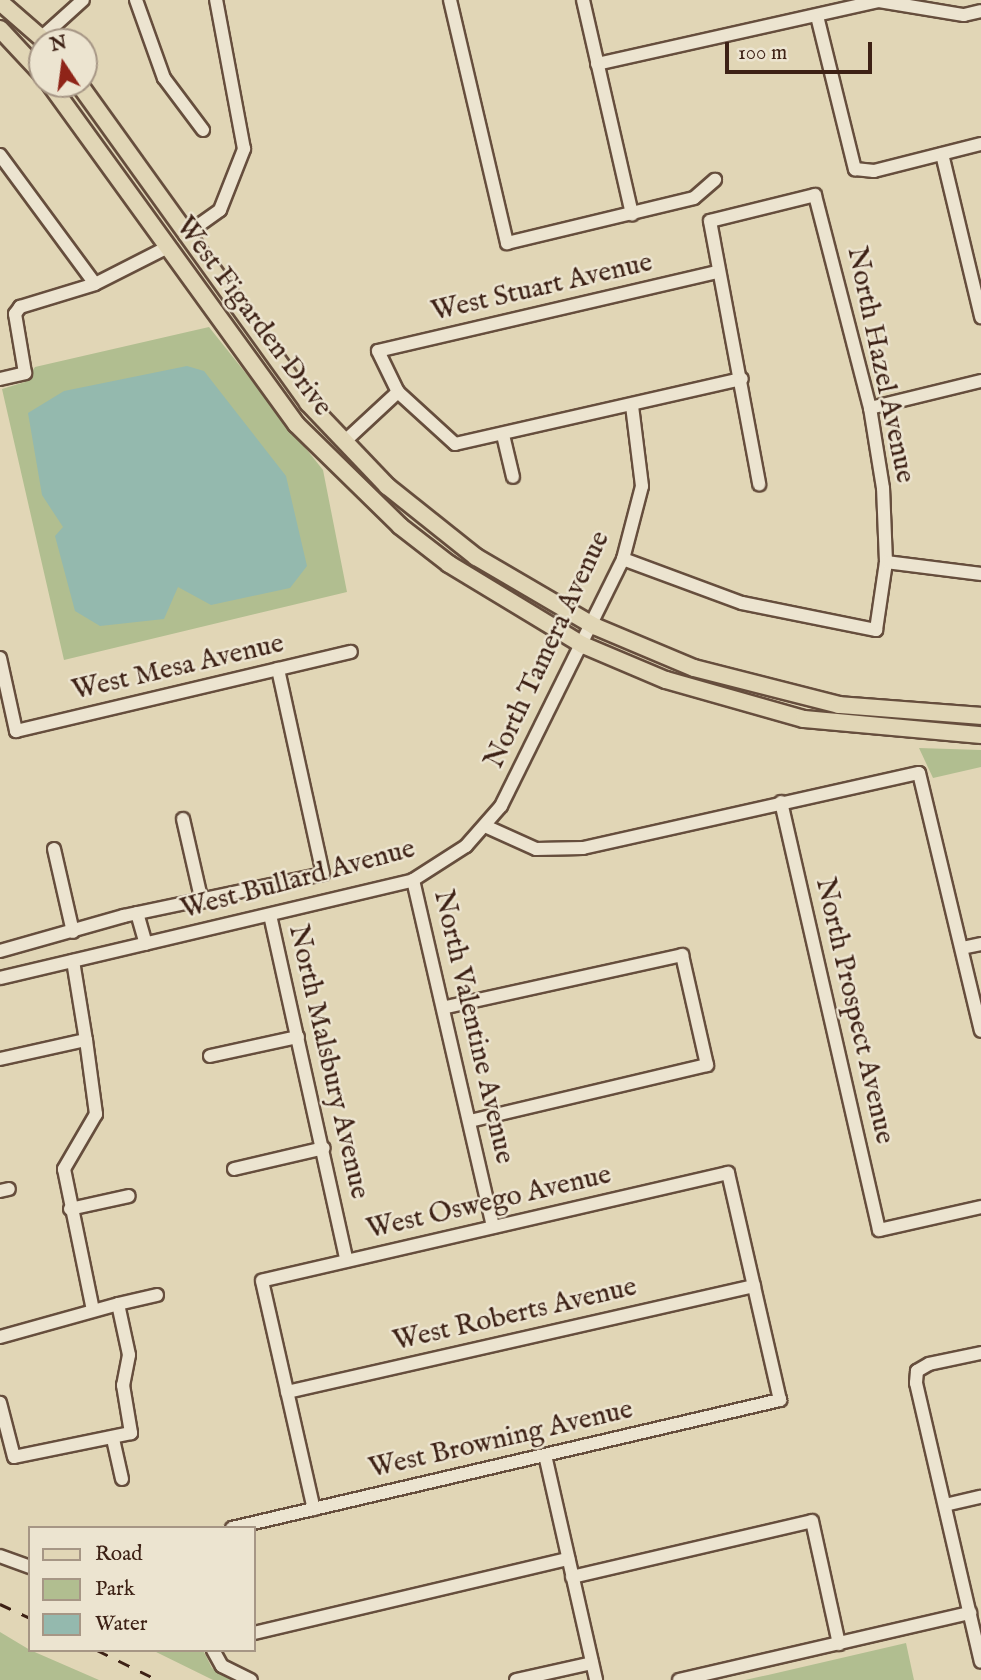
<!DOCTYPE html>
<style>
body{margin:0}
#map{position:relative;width:981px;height:1680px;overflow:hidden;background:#e1d6b6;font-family:"IM FELL English",serif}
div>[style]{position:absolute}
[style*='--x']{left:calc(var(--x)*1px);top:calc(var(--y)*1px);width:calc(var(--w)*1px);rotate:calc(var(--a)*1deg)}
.green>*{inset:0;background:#b1be90}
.water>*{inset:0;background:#94b9ae}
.roads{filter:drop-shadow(2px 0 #664e3d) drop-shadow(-2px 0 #664e3d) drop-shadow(0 2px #664e3d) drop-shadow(0 -2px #664e3d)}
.minor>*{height:12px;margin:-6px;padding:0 6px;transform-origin:6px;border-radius:6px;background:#ece4d0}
.major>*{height:16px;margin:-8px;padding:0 8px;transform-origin:8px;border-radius:8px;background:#e1d6b6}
.rail>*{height:2.5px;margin-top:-1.25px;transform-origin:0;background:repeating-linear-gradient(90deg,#3d2115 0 12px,transparent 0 24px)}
span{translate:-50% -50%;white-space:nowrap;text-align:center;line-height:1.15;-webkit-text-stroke:5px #ece4d0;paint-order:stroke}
.street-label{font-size:28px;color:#3d2115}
.legend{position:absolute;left:28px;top:1526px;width:228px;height:126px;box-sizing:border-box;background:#ece4d0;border:2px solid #a69685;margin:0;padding:9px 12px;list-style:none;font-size:21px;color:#3d2115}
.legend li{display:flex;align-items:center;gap:14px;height:35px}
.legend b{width:35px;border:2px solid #a69685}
.north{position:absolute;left:28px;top:28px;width:70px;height:70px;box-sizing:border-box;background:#ece4d0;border:2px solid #a69685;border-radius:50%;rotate:347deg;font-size:19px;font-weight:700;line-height:28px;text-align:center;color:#3d2115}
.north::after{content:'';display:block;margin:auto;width:24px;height:32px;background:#8f2418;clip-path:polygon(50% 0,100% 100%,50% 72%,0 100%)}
.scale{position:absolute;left:725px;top:42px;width:147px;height:32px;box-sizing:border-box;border:4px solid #3d2115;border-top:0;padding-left:9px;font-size:21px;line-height:24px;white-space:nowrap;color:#3d2115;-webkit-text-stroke:5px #ece4d0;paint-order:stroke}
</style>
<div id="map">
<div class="green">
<div style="clip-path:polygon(209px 327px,323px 470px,347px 592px,64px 660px,2px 389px,25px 382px,35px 367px)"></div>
<div style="clip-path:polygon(919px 748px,981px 750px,981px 767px,933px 778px)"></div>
<div style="clip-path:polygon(0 1632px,30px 1650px,99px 1680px,0 1680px)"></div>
<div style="clip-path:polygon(906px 1643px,914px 1680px,745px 1680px,768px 1675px)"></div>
<div style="clip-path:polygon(152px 1650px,203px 1650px,212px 1668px,234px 1680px,213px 1680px)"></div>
</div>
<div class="water">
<div style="clip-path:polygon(187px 366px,204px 371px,286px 476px,307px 566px,290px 588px,211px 605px,178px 587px,164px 619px,100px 626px,75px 611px,55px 536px,63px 527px,42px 495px,28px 413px,64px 391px)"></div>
</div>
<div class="roads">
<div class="minor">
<div style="--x:136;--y:0;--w:83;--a:70.3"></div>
<div style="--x:164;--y:78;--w:65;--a:53.1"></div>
<div style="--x:450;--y:0;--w:250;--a:76.8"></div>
<div style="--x:507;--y:243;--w:192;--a:-13.5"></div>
<div style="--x:694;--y:198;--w:28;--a:-41"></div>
<div style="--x:583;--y:0;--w:220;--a:77.1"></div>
<div style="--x:817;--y:16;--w:158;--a:76.1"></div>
<div style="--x:855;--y:169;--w:19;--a:6"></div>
<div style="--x:874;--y:171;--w:110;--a:-14.2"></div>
<div style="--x:42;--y:37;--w:55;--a:-42.1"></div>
<div style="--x:597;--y:64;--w:289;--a:-12.6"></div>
<div style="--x:879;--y:1;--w:86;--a:9.4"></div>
<div style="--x:964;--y:15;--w:17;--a:-13"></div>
<div style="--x:942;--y:154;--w:168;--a:76.5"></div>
<div style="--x:0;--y:155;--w:160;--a:53.6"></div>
<div style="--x:185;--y:235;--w:43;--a:-35.5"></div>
<div style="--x:220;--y:210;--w:66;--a:-68.5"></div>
<div style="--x:244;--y:149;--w:152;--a:-100.6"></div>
<div style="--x:717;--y:272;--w:348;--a:166.9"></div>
<div style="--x:378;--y:351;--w:46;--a:64"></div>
<div style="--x:398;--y:392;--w:77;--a:42.4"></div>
<div style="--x:455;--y:444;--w:294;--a:-12.8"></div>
<div style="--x:0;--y:379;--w:26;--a:-13"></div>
<div style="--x:25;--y:373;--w:60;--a:-99.6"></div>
<div style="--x:15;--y:314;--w:9;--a:-54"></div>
<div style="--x:20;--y:307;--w:78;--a:-17"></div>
<div style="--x:95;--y:284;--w:82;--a:-26.9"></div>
<div style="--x:870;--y:408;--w:114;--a:-13.7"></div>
<div style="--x:503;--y:435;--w:43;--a:76.6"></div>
<div style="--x:344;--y:442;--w:74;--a:-42.8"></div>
<div style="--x:623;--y:559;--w:127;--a:20.3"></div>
<div style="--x:742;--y:603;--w:137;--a:11.4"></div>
<div style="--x:876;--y:630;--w:69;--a:-81.6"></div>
<div style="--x:886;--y:562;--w:74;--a:-92.3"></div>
<div style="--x:883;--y:488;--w:81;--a:-99.2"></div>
<div style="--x:870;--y:408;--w:220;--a:-104.5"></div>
<div style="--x:815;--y:195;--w:108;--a:166.1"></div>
<div style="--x:710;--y:221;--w:268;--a:79.4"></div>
<div style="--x:886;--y:562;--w:96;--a:7.2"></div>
<div style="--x:0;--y:658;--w:75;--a:77.6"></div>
<div style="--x:16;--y:731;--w:344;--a:-13.3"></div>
<div style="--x:781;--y:802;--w:439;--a:77.1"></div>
<div style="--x:879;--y:1230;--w:105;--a:-12.7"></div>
<div style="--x:183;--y:819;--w:85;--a:77.1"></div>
<div style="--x:485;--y:826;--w:56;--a:24.3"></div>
<div style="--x:536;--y:849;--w:47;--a:-1.2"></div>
<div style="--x:583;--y:848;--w:344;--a:-12.6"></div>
<div style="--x:919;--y:773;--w:265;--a:76.5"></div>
<div style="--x:54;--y:849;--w:85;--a:77.1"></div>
<div style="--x:413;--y:880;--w:356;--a:77"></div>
<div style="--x:137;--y:913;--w:32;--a:74"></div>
<div style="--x:270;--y:915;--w:354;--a:77.5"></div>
<div style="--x:962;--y:948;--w:19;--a:-12"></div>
<div style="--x:0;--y:951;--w:129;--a:-15.8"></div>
<div style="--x:124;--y:916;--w:203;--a:-11.9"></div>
<div style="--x:323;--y:874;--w:210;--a:-102.4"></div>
<div style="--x:73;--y:961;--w:80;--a:80.7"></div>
<div style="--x:0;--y:978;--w:424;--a:-13.3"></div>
<div style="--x:413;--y:880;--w:63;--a:-32.7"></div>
<div style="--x:466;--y:846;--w:53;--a:-48.8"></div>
<div style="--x:501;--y:806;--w:275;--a:-63.7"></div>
<div style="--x:623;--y:559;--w:75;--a:-75.4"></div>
<div style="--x:642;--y:486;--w:81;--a:-97.1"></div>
<div style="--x:446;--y:1007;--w:242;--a:-12.4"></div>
<div style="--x:682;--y:955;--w:113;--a:77.2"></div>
<div style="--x:707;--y:1065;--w:243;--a:166.7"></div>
<div style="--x:210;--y:1056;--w:90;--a:-12.2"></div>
<div style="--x:0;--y:1059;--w:88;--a:-12.5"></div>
<div style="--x:86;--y:1040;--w:75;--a:82.3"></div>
<div style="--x:96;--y:1114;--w:64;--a:120.2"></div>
<div style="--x:64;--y:1169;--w:144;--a:78.4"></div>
<div style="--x:234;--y:1169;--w:92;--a:-13.1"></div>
<div style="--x:0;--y:1191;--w:9;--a:-13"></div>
<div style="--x:70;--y:1209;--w:60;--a:-12.4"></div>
<div style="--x:118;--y:1304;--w:40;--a:-13"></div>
<div style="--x:0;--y:1337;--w:123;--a:-15.6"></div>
<div style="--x:118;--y:1304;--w:52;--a:77.8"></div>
<div style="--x:129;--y:1355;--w:31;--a:101"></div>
<div style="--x:123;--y:1385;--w:49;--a:80.5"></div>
<div style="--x:131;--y:1433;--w:119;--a:168.4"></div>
<div style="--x:14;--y:1457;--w:56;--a:-104.5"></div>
<div style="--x:981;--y:1353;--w:53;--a:168.1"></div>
<div style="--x:929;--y:1364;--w:14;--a:150"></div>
<div style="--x:917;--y:1371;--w:12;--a:95"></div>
<div style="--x:916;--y:1383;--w:286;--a:76.9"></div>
<div style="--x:287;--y:1392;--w:479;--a:-12.8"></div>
<div style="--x:113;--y:1439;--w:41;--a:77.3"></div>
<div style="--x:545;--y:1455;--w:231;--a:77.2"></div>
<div style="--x:945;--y:1505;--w:37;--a:-13"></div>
<div style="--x:232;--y:1528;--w:563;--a:-13.15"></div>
<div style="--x:780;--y:1400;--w:233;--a:-102.9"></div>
<div style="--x:728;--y:1173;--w:478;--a:167"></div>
<div style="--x:262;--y:1281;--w:234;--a:77.2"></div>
<div style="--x:0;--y:1556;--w:32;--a:20"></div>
<div style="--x:572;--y:1577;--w:246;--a:-13.1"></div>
<div style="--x:812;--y:1521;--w:126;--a:77.6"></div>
<div style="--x:254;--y:1633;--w:323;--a:-13.3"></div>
<div style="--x:213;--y:1650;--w:18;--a:61"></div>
<div style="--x:222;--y:1666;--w:32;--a:26"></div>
<div style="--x:516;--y:1680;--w:78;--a:-12.6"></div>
<div style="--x:679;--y:1680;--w:299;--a:-13"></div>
</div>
<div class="major">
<div style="--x:0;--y:2;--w:61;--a:41"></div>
<div style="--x:0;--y:29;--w:62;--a:47"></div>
<div style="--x:50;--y:84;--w:420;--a:54.1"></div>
<div style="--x:296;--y:424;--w:146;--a:44.4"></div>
<div style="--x:400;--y:526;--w:62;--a:37.8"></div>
<div style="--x:449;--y:564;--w:157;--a:31.2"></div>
<div style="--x:583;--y:645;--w:90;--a:22.9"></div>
<div style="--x:666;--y:680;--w:143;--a:15.8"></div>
<div style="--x:804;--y:719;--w:178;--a:5.2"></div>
<div style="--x:79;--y:84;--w:393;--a:54.3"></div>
<div style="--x:308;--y:403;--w:115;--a:46.4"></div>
<div style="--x:387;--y:486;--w:114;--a:38.6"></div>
<div style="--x:476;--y:557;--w:137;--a:30.3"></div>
<div style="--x:594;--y:626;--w:108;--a:22.8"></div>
<div style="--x:694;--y:668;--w:150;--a:14.3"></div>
<div style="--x:839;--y:705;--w:142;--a:4.4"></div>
</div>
</div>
<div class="rail">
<div style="--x:0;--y:1604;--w:33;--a:25"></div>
<div style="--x:97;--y:1650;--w:68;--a:26.2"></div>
</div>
<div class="street-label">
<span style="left:542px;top:288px;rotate:-13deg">West Stuart Avenue</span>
<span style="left:253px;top:317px;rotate:53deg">West Figarden Drive</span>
<span style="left:880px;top:365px;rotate:78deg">North Hazel Avenue</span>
<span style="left:548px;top:650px;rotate:-65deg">North Tamera Avenue</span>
<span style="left:178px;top:668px;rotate:-13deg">West Mesa Avenue</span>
<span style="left:298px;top:880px;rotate:-15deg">West Bullard Avenue</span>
<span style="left:854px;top:1011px;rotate:77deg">North Prospect Avenue</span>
<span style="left:473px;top:1027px;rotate:77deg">North Valentine Avenue</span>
<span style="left:328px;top:1062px;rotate:77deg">North Malsbury Avenue</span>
<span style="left:489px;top:1203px;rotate:-13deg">West Oswego Avenue</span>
<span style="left:515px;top:1315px;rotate:-13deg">West Roberts Avenue</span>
<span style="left:501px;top:1440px;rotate:-13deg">West Browning Avenue</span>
</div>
<ul class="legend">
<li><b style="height:9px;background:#e1d6b6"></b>Road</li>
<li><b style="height:19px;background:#b1be90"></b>Park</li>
<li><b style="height:19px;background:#94b9ae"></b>Water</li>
</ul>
<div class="north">N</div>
<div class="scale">100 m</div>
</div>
